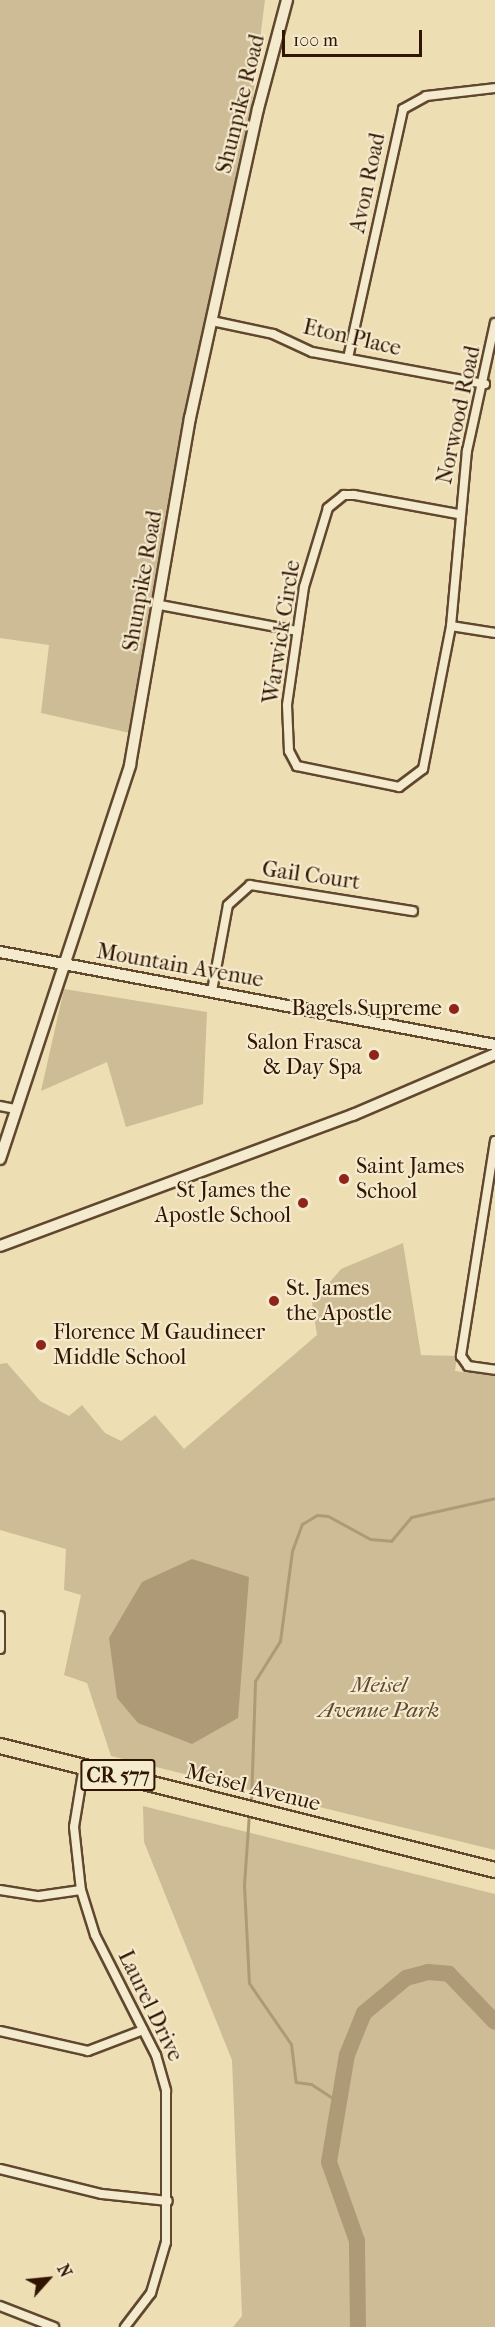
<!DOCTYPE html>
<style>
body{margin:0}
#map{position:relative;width:495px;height:2327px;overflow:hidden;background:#eedeb4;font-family:"IM FELL French Canon",serif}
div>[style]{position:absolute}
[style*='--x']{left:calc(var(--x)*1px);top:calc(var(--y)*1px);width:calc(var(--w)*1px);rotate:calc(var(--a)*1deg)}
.green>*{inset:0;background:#cebc96}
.water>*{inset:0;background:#ae9a77}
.stream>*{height:3px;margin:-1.5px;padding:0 1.5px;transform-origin:1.5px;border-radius:1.5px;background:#ae9a77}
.river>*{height:16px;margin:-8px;padding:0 8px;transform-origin:8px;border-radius:8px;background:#ae9a77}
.roads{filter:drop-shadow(2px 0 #60472e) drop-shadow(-2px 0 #60472e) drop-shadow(0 2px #60472e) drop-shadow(0 -2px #60472e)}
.minor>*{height:8px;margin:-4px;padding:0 4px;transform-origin:4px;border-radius:4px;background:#f4eace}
.tertiary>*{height:10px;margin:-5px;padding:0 5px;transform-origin:5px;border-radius:5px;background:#f4eace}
.primary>*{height:14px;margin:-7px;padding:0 7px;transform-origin:7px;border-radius:7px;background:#eedeb4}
.dots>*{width:16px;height:16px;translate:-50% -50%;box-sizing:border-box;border:3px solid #f4eace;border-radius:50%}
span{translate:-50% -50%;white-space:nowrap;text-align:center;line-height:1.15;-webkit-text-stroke:4.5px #f4eace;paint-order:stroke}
.shield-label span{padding:2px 4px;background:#f4eace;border:2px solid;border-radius:4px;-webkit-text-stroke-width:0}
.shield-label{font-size:21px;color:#311501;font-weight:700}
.street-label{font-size:22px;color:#311501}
.poi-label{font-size:22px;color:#311501}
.right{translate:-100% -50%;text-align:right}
.left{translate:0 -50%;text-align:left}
.park-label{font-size:22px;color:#60472e;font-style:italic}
.north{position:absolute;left:18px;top:2249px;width:60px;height:60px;-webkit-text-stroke:4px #f4eace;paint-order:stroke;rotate:63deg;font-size:16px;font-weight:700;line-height:24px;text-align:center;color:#311501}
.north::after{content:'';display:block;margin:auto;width:21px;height:27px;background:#311501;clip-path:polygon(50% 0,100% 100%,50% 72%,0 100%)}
.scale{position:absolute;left:282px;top:30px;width:140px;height:27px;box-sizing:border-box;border:3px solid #311501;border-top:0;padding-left:8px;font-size:18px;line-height:21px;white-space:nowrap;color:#311501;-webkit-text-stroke:4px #f4eace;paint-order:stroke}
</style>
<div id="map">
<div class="green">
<div style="clip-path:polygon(0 0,265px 0,252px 102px,179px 454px,130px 733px,41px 713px,49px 645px,0 638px)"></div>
<div style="clip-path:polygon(64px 989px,207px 1012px,203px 1104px,126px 1127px,107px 1062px,41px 1091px)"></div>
<div style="clip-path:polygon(403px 1243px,421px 1355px,457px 1356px,455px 1371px,495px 1376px,495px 1850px,111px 1756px,87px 1683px,64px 1675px,81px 1595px,64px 1590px,66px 1549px,0 1530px,0 1364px,7px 1363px,40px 1401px,69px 1416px,82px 1405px,105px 1433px,121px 1441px,155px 1415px,184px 1449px,317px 1335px,312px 1303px,341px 1269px)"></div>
<div style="clip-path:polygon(143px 1806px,495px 1894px,495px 2327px,233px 2327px,242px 2316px,232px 2060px,144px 1842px)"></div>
</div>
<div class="water">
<div style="clip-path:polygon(192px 1559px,249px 1577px,238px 1718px,192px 1744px,138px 1723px,117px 1698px,109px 1638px,142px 1582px)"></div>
</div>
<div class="stream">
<div style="--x:251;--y:1803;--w:122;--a:-88.1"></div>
<div style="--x:255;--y:1681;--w:47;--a:-58"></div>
<div style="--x:280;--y:1641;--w:91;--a:-82.4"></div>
<div style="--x:292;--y:1551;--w:29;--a:-70"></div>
<div style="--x:302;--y:1524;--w:17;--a:-31"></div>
<div style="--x:317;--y:1515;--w:11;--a:5"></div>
<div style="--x:328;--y:1516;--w:48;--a:28.7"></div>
<div style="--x:370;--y:1539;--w:21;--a:5"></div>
<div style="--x:391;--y:1541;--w:31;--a:-50"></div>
<div style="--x:411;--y:1517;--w:86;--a:-12.7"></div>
<div style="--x:249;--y:1813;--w:72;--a:94"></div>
<div style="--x:244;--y:1885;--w:98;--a:87.1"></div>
<div style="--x:249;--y:1983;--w:74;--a:55.5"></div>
<div style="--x:291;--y:2044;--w:38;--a:83"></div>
<div style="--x:296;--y:2082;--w:15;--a:8"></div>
<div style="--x:311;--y:2084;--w:33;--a:33"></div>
</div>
<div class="river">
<div style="--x:358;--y:2327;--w:86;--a:-90.7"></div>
<div style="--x:357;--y:2241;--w:84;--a:-109.5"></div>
<div style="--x:329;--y:2162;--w:109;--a:-80.5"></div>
<div style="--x:347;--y:2055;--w:45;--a:-68"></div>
<div style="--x:364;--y:2013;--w:55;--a:-39.8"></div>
<div style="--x:406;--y:1978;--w:23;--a:-15"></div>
<div style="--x:428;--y:1972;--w:21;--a:5"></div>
<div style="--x:449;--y:1974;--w:66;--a:46.2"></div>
</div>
<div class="roads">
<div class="minor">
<div style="--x:212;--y:321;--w:62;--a:12"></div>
<div style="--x:273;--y:334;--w:43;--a:24.8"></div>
<div style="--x:312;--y:352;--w:176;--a:10.5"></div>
<div style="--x:348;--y:358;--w:255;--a:-77.5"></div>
<div style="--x:403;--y:109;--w:26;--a:-29"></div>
<div style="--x:426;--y:96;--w:69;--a:-6.6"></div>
<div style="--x:458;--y:514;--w:106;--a:-169.6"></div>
<div style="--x:354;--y:495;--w:10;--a:180"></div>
<div style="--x:344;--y:495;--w:21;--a:141"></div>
<div style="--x:328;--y:508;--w:83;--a:106.9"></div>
<div style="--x:304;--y:587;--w:119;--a:98.2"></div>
<div style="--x:287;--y:705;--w:46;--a:87.5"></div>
<div style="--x:289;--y:751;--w:17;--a:62"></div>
<div style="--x:297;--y:766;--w:104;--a:11.6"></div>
<div style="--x:399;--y:787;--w:30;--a:-37"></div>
<div style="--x:423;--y:769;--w:146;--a:-78.9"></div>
<div style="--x:451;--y:626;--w:176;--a:-84.8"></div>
<div style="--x:467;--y:451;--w:131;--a:-77.7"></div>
<div style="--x:160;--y:605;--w:139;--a:10.7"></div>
<div style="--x:451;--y:626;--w:45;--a:9"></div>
<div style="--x:212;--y:991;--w:87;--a:-79.5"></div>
<div style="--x:228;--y:905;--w:30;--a:-42"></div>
<div style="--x:250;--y:885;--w:165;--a:9.1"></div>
<div style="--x:0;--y:1106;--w:16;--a:11"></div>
<div style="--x:495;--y:1141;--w:218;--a:99"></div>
<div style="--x:461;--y:1356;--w:12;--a:55"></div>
<div style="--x:468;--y:1366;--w:27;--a:8"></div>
<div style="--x:0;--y:1616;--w:33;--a:90"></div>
<div style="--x:84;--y:1766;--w:62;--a:99.3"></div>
<div style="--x:74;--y:1827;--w:63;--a:83.7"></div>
<div style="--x:81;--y:1890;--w:47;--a:72.7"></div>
<div style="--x:95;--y:1935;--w:135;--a:63.1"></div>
<div style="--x:156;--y:2055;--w:37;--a:74"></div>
<div style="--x:166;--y:2091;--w:151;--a:90"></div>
<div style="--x:166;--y:2242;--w:53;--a:106.4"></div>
<div style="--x:151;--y:2293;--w:43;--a:127.4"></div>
<div style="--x:0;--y:1890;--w:39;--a:9"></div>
<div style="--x:39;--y:1896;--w:42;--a:-8.1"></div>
<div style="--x:0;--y:2031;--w:90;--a:12.8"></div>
<div style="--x:88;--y:2051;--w:59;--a:-20.9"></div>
<div style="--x:0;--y:2169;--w:105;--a:13.8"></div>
<div style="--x:102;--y:2194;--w:66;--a:6.1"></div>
<div style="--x:0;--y:2306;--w:58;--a:21.3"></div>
</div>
<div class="tertiary">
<div style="--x:0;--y:952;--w:504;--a:10.64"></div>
<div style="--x:0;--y:1159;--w:415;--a:-71.7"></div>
<div style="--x:130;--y:765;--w:352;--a:-80.2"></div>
<div style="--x:190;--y:418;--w:316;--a:-77.6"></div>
<div style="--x:258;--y:109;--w:113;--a:-75.1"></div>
<div style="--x:0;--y:1246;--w:377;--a:-20.4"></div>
<div style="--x:353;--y:1115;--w:155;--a:-23.2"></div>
</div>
<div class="primary">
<div style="--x:0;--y:1746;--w:510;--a:14.06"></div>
</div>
</div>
<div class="dots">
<div style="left:454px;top:1009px;background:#8f2418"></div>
<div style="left:374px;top:1055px;background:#8f2418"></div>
<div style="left:344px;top:1179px;background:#8f2418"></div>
<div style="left:303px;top:1203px;background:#8f2418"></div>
<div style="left:274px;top:1301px;background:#8f2418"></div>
<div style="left:41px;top:1345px;background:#8f2418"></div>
</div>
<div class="shield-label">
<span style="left:118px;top:1775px">CR 577</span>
</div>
<div class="street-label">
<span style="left:241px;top:104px;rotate:-76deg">Shunpike Road</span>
<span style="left:368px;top:183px;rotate:-78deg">Avon Road</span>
<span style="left:352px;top:338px;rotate:13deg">Eton Place</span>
<span style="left:459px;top:415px;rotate:-78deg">Norwood Road</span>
<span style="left:143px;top:581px;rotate:-80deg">Shunpike Road</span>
<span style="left:282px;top:632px;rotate:-81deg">Warwick Circle</span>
<span style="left:311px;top:876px;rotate:8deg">Gail Court</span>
<span style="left:180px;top:966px;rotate:10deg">Mountain Avenue</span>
<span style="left:253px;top:1788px;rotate:14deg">Meisel Avenue</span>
<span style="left:150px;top:2006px;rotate:64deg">Laurel Drive</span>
</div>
<div class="poi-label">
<span class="right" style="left:442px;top:1009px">Bagels Supreme</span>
<span class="right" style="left:362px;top:1055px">Salon Frasca<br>&amp; Day Spa</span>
<span class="left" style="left:356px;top:1179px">Saint James<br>School</span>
<span class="right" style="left:291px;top:1203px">St James the<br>Apostle School</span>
<span class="left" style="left:286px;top:1301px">St. James<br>the Apostle</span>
<span class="left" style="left:53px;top:1345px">Florence M Gaudineer<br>Middle School</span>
</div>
<div class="park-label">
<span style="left:379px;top:1698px">Meisel<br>Avenue Park</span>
</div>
<div class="north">N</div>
<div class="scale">100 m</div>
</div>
